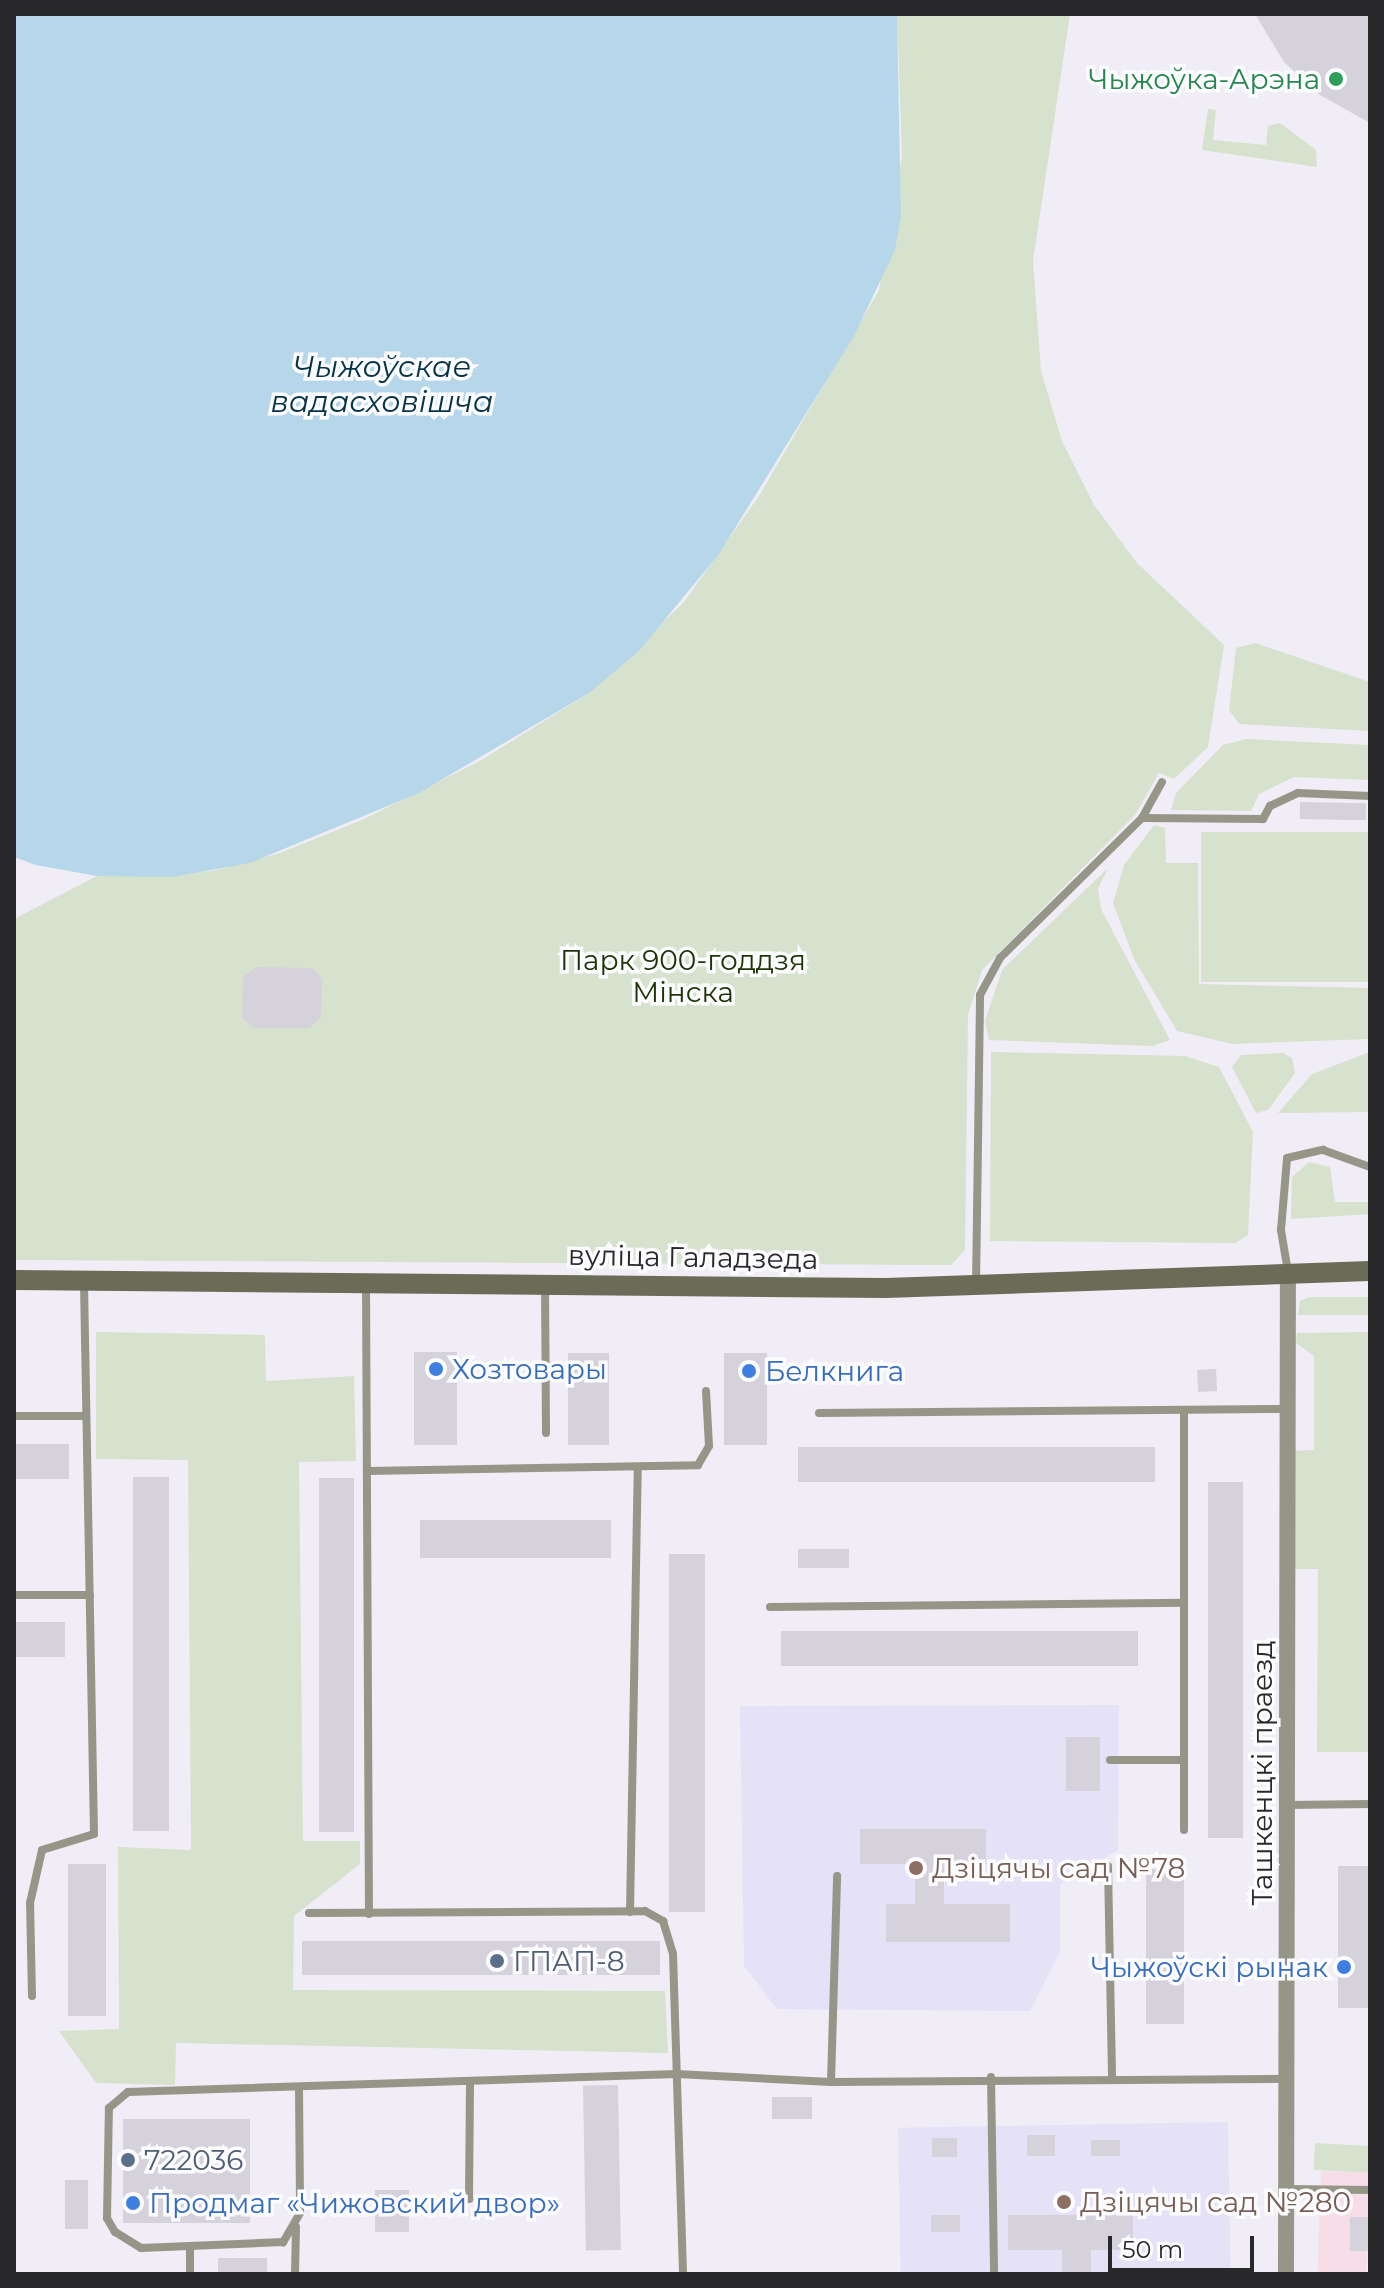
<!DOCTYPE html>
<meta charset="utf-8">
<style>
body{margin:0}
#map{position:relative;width:1384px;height:2288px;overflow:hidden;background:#f0edf6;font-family:Montserrat,sans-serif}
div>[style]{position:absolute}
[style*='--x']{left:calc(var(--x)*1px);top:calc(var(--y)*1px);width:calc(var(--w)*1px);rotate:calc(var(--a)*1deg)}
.education>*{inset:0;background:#e5e2f8;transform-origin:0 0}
.medical>*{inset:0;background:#f6dde7;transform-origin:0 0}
.green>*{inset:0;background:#d6e2cd;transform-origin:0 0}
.water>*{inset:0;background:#b6d6ea}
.building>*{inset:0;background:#d5d2db;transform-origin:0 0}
.lane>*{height:8px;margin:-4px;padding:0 4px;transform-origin:4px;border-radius:4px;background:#959688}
.street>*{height:16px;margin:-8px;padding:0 8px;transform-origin:8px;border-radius:8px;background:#959688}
.secondary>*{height:20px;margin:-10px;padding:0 10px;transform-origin:10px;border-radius:10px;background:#6a6c58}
.dots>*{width:22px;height:22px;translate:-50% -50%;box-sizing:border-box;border:4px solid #fcfcfe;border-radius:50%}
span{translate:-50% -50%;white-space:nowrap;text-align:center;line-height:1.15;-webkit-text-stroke:7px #fcfcfe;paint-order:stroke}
.leisure-label{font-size:28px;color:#27864d}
.right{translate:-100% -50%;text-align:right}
.park-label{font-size:28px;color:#1e3406}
.street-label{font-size:28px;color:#28272a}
.shop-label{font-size:28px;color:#366cbe}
.left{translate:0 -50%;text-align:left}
.education-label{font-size:28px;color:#785e54}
.service-label{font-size:28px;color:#4e5e75}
.water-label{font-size:30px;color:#063348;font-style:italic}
.frame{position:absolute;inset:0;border:16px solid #28272a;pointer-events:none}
.scale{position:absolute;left:1108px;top:2236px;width:146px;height:36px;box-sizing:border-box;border:4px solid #28272a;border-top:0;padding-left:10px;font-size:24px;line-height:28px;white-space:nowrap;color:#28272a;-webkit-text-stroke:6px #fcfcfe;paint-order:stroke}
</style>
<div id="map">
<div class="education">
<div style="clip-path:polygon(1119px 1705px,1118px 1850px,1060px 1885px,1060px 1952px,1030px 2011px,777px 2009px,744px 1966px,740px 1706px)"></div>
<div style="left:1228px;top:2122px;width:152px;height:330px;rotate:89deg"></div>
</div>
<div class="medical">
<div style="left:1321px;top:2171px;width:49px;height:103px;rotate:2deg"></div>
</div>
<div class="green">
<div style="clip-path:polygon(897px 14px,1070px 14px,1033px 261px,1041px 371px,1062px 441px,1094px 505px,1137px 563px,1224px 645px,1208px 747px,1174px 779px,1159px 773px,1135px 815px,982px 970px,968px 1015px,965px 1250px,951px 1265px,14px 1260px,14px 919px,97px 876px,212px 871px,280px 853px,362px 820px,480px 761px,589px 693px,684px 602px,759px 496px,879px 290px,902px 156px)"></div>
<div style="clip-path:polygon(1208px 109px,1216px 110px,1213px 140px,1266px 145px,1268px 126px,1280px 123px,1316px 150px,1317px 167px,1202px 150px)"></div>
<div style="clip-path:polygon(1255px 643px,1370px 682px,1370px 731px,1239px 724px,1229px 710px,1236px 648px)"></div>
<div style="clip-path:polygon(1246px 739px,1370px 745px,1370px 780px,1294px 777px,1259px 794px,1251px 811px,1171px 810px,1176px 793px,1223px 745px)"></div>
<div style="clip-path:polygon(1154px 825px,1165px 828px,1166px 863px,1198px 863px,1199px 984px,1370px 988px,1370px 1039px,1232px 1044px,1177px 1031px,1134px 959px,1113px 903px,1124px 865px)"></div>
<div style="left:1370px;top:832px;width:150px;height:169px;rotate:90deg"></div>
<div style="clip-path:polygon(1108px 868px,1098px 889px,1101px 909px,1170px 1040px,1152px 1046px,989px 1040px,985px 1021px,1002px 970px)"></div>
<div style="clip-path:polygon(991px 1052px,1185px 1056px,1219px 1067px,1253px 1132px,1248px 1235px,1235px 1243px,990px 1241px)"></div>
<div style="clip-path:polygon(1370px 1052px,1370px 1112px,1278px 1113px,1312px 1074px)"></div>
<div style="clip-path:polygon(1283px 1053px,1292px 1058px,1295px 1073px,1268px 1110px,1256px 1113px,1232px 1067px,1241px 1055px)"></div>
<div style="clip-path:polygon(1309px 1162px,1330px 1167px,1335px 1202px,1370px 1202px,1370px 1214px,1291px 1219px,1292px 1177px)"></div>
<div style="clip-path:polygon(1309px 1297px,1370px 1297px,1370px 1315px,1298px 1315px,1300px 1301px)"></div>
<div style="clip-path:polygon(96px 1332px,265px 1335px,266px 1381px,354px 1376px,356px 1461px,299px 1462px,303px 1841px,360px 1841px,360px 1864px,294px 1916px,293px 1990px,665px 1991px,668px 2053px,176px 2043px,175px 2085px,96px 2083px,59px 2031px,119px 2029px,118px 1847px,191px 1850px,188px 1460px,96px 1459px)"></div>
<div style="clip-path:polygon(1370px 1332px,1370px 1752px,1317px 1752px,1318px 1569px,1295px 1569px,1293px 1451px,1314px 1450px,1314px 1356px,1296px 1343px,1297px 1333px)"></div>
<div style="left:1315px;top:2143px;width:55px;height:27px;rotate:3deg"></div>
</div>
<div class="water">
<div style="clip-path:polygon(14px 14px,897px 14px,901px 217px,895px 250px,854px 336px,719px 554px,639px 651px,589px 693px,419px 793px,250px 863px,172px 877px,97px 876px,36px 865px,14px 857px)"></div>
</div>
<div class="building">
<div style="clip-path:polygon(1255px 14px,1370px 14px,1370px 123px,1320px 95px,1284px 62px)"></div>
<div style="left:1300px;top:802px;width:66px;height:17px;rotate:1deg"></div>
<div style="clip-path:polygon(256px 967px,312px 968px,322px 979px,321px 1017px,309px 1028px,254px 1028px,242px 1018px,243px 977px)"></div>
<div style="left:414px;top:1352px;width:43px;height:93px"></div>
<div style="left:568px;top:1353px;width:41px;height:92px"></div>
<div style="left:724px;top:1353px;width:43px;height:92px"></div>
<div style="left:1216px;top:1369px;width:22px;height:19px;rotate:87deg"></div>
<div style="left:14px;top:1444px;width:55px;height:35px"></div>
<div style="left:798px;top:1447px;width:357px;height:35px"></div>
<div style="left:133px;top:1477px;width:36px;height:354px"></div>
<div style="left:319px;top:1478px;width:35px;height:354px"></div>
<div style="left:1208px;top:1482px;width:35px;height:356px"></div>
<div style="left:420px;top:1520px;width:191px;height:38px"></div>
<div style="left:798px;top:1549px;width:51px;height:19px"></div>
<div style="left:669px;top:1554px;width:36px;height:358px"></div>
<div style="left:14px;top:1622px;width:51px;height:35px"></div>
<div style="left:781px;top:1631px;width:357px;height:35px"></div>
<div style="left:1066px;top:1737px;width:34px;height:54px"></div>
<div style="clip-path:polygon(860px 1829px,986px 1829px,986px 1864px,944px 1864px,944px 1904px,1010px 1904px,1010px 1942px,886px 1942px,886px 1904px,915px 1904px,915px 1864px,860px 1864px)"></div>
<div style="left:68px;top:1864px;width:38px;height:152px"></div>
<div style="left:1338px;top:1866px;width:32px;height:142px"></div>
<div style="left:1146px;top:1869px;width:38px;height:155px"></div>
<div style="left:302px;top:1941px;width:358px;height:34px"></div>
<div style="left:618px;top:2085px;width:165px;height:35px;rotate:89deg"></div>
<div style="left:772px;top:2097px;width:40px;height:22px"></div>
<div style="left:123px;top:2119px;width:127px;height:104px"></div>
<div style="left:1027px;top:2135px;width:28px;height:21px"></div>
<div style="left:932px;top:2138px;width:25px;height:19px"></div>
<div style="left:1091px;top:2140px;width:29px;height:16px"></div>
<div style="left:65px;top:2180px;width:23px;height:49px"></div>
<div style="left:375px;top:2190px;width:34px;height:42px"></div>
<div style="left:931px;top:2215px;width:29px;height:17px"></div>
<div style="clip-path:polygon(1008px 2215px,1133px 2215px,1133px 2250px,1091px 2250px,1091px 2274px,1062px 2274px,1062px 2250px,1008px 2250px)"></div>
<div style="left:1350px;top:2217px;width:20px;height:34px"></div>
<div style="left:218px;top:2258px;width:49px;height:16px"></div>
</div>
<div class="lane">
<div style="--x:1142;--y:818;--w:121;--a:0.5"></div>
<div style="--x:1263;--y:819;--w:15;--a:-62"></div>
<div style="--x:1270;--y:806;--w:31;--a:-25"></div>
<div style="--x:1298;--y:793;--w:72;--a:2.4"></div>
<div style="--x:1288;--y:1272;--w:43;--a:-99.5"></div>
<div style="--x:1281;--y:1230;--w:72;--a:-85.2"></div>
<div style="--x:1287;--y:1158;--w:37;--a:-13"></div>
<div style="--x:1323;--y:1150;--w:50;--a:19.9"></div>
<div style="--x:366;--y:1283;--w:631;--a:89.73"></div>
<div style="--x:545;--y:1286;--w:147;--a:89.6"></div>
<div style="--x:976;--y:1286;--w:291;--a:-89.2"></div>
<div style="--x:980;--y:995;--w:42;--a:-61.6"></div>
<div style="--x:1000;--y:958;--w:199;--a:-44.6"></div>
<div style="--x:1142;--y:818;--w:41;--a:-60.9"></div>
<div style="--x:1184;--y:1411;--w:419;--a:90"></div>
<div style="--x:819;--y:1413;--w:466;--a:-0.5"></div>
<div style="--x:14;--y:1416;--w:72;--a:0"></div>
<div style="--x:367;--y:1471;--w:331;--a:-1"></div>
<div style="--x:698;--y:1465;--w:22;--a:-60"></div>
<div style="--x:709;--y:1446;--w:55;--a:-93.1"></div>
<div style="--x:14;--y:1595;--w:76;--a:0"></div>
<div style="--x:770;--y:1607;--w:414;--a:-0.6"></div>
<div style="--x:1110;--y:1760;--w:74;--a:0"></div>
<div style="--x:1288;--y:1805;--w:82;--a:-0.7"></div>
<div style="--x:1108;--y:1866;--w:213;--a:88.9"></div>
<div style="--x:630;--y:1912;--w:443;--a:-89"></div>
<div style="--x:309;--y:1913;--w:336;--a:-0.3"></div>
<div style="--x:645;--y:1911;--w:21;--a:29"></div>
<div style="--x:663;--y:1921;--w:34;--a:73"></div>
<div style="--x:673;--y:1954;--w:320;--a:88.2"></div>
<div style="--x:32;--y:1996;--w:93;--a:-91.2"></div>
<div style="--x:30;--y:1903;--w:54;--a:-77.2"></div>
<div style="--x:42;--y:1850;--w:54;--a:-17.1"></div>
<div style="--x:94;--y:1834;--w:553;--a:-91.04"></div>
<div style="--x:991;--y:2077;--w:196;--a:89.1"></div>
<div style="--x:831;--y:2082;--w:206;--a:-88.3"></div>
<div style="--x:299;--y:2089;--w:124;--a:89.5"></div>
<div style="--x:300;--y:2213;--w:34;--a:120"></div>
<div style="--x:283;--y:2242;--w:142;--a:177.6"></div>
<div style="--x:141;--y:2248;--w:31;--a:-148"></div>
<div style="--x:115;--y:2232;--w:16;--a:-120"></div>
<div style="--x:107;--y:2218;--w:110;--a:-89"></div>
<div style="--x:109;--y:2108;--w:25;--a:-40"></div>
<div style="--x:128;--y:2092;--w:549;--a:-1.88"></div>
<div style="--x:677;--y:2074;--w:154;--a:3"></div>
<div style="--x:831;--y:2082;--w:456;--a:-0.4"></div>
<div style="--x:1288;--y:2189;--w:82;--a:0.7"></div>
<div style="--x:435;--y:2206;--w:35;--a:-12"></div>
<div style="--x:469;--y:2199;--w:118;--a:-89.5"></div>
<div style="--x:190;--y:2247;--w:27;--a:90"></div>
<div style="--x:295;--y:2274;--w:47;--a:-88.8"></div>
</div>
<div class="street">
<div style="--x:1286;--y:2274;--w:1002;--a:-89.89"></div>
</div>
<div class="secondary">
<div style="--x:14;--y:1280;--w:872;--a:0.53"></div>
<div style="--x:886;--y:1288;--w:484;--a:-2"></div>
</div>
<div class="dots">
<div style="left:1336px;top:79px;background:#2e9e5b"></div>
<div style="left:436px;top:1369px;background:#3f7fe0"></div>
<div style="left:749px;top:1371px;background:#3f7fe0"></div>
<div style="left:916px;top:1868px;background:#8d6e63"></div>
<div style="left:497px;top:1961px;background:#5c6f8a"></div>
<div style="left:1344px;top:1967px;background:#3f7fe0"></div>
<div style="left:128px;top:2160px;background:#5c6f8a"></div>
<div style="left:1064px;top:2202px;background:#8d6e63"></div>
<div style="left:133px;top:2203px;background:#3f7fe0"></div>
</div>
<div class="leisure-label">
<span class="right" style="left:1320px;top:79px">Чыжоўка-Арэна</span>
</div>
<div class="park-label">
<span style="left:683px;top:976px">Парк 900-годдзя<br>Мінска</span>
</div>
<div class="street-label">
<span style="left:693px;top:1257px;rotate:1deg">вуліца Галадзеда</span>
<span style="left:1262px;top:1773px;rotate:-90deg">Ташкенцкі праезд</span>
</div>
<div class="shop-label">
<span class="left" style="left:452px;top:1369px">Хозтовары</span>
<span class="left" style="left:765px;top:1371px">Белкнига</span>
<span class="right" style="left:1328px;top:1967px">Чыжоўскі рынак</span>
<span class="left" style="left:149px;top:2203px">Продмаг «Чижовский двор»</span>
</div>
<div class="education-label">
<span class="left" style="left:932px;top:1868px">Дзіцячы сад №78</span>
<span class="left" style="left:1080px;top:2202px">Дзіцячы сад №280</span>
</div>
<div class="service-label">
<span class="left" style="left:513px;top:1961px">ГПАП-8</span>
<span class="left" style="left:144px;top:2160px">722036</span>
</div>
<div class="water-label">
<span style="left:382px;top:384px">Чыжоўскае<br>вадасховішча</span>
</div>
<div class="frame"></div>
<div class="scale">50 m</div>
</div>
